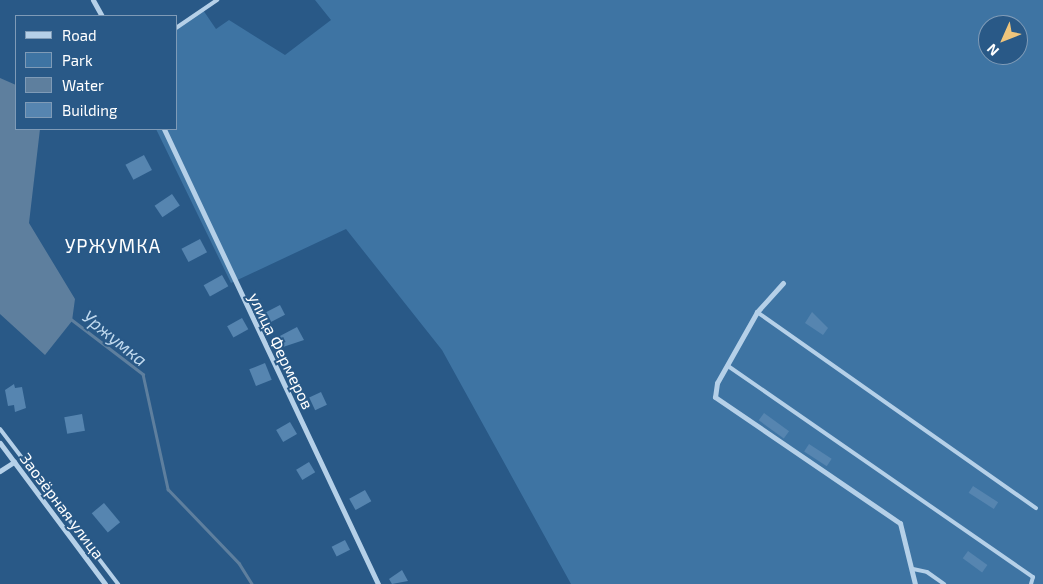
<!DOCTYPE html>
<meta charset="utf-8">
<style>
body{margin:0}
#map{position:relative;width:1043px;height:584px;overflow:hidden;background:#295987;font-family:"Exo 2",sans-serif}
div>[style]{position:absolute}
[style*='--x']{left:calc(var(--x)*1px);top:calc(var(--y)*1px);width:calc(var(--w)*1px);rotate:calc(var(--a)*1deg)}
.green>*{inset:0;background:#3e74a3}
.water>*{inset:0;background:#5e7f9e}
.stream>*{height:2.5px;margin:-1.25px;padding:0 1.25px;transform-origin:1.25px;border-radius:1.25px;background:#5e7f9e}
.building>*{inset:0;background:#5685b0;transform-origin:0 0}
.lane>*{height:4px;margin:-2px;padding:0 2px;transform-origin:2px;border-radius:2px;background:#b5d0e8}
.street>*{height:5px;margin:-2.5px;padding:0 2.5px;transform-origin:2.5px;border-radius:2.5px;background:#b5d0e8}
span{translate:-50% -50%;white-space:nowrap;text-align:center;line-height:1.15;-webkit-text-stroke:4px #295987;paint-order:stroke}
.street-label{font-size:16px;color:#fff}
.water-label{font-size:18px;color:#c1daef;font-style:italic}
.quarter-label{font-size:19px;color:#fff;letter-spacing:1px}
.legend{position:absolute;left:15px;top:15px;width:162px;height:115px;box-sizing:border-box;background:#295987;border:1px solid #7f9bb7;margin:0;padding:6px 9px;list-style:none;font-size:15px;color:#fff}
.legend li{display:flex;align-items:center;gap:10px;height:25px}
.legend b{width:25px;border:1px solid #7f9bb7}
.north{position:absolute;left:978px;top:15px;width:50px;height:50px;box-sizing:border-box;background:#295987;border:1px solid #7f9bb7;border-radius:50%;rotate:226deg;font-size:14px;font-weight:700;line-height:20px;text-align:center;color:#fff}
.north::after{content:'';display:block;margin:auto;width:18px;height:22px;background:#efc57c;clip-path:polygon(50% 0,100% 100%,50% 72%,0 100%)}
</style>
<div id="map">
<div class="green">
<div style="clip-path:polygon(evenodd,315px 0,1043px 0,1043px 584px,571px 584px,442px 350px,346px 229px,231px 283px,156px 129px,176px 129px,176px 28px,203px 10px,216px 29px,229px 20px,285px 55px,331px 20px,315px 0,988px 25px,1018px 25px,1018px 55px,988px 55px,988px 25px)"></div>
</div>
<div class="water">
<div style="clip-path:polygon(0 78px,16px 85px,16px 129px,40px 129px,29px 223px,75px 299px,72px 321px,45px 355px,0 314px)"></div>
</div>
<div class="stream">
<div style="--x:71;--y:319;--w:91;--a:37.4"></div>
<div style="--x:143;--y:374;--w:118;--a:77.7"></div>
<div style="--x:168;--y:489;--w:103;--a:46.2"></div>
<div style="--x:239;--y:563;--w:25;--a:58"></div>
</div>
<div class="building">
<div style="left:144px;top:155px;width:17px;height:21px;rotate:62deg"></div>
<div style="left:172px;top:194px;width:14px;height:21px;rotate:56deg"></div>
<div style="left:200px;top:239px;width:15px;height:21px;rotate:62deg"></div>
<div style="left:222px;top:275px;width:13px;height:21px;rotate:61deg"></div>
<div style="left:280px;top:305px;width:11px;height:19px;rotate:63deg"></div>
<div style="clip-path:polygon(812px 312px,828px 328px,823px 335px,805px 323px)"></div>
<div style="left:242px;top:318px;width:13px;height:17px;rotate:61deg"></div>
<div style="clip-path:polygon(297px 327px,304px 340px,283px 347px,278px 337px)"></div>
<div style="left:265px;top:363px;width:18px;height:17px;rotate:68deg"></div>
<div style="clip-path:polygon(14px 384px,15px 388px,22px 387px,26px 408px,15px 412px,14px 405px,8px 406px,5px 390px)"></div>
<div style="left:321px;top:392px;width:14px;height:13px;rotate:65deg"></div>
<div style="left:764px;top:413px;width:31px;height:9px;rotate:36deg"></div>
<div style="left:82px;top:414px;width:17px;height:18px;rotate:80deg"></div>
<div style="left:290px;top:422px;width:14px;height:16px;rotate:60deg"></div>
<div style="left:809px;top:444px;width:27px;height:9px;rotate:33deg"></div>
<div style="left:309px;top:462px;width:12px;height:15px;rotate:59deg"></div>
<div style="left:973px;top:486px;width:30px;height:8px;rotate:33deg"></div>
<div style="left:365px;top:490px;width:13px;height:18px;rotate:61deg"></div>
<div style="left:104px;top:503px;width:25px;height:16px;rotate:50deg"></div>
<div style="left:345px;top:540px;width:11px;height:15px;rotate:63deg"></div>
<div style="left:968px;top:551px;width:24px;height:9px;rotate:36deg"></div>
<div style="clip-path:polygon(402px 570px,408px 581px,392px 584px,389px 579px)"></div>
</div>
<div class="lane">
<div style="--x:176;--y:28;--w:50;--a:-34.3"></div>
<div style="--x:757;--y:312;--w:341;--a:35.1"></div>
<div style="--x:728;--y:366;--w:371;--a:34.7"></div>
<div style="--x:1033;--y:577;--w:7;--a:106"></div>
<div style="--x:0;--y:429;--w:195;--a:52.7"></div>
<div style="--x:913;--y:569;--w:14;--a:12"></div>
<div style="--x:927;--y:572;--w:21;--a:35"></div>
</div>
<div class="street">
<div style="--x:93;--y:0;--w:18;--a:61"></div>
<div style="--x:164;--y:129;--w:503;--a:64.81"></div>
<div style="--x:783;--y:283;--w:39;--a:132"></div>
<div style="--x:757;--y:312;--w:81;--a:119.4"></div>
<div style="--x:717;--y:383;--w:14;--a:98"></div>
<div style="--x:715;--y:397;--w:224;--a:34.3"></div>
<div style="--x:900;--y:523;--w:63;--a:76.2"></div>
<div style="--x:0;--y:443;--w:176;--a:53.3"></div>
<div style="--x:0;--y:471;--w:17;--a:-33"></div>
</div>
<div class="street-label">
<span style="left:281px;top:351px;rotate:64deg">улица Фермеров</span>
<span style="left:62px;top:506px;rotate:53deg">Заозёрная улица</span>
</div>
<div class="water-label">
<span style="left:115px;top:338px;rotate:39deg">Уржумка</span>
</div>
<div class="quarter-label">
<span style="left:113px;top:246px">УРЖУМКА</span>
</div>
<ul class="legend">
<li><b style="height:6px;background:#b5d0e8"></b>Road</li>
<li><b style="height:14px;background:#3e74a3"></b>Park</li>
<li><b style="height:14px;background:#5e7f9e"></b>Water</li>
<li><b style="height:14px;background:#5685b0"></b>Building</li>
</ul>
<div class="north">N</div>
</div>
